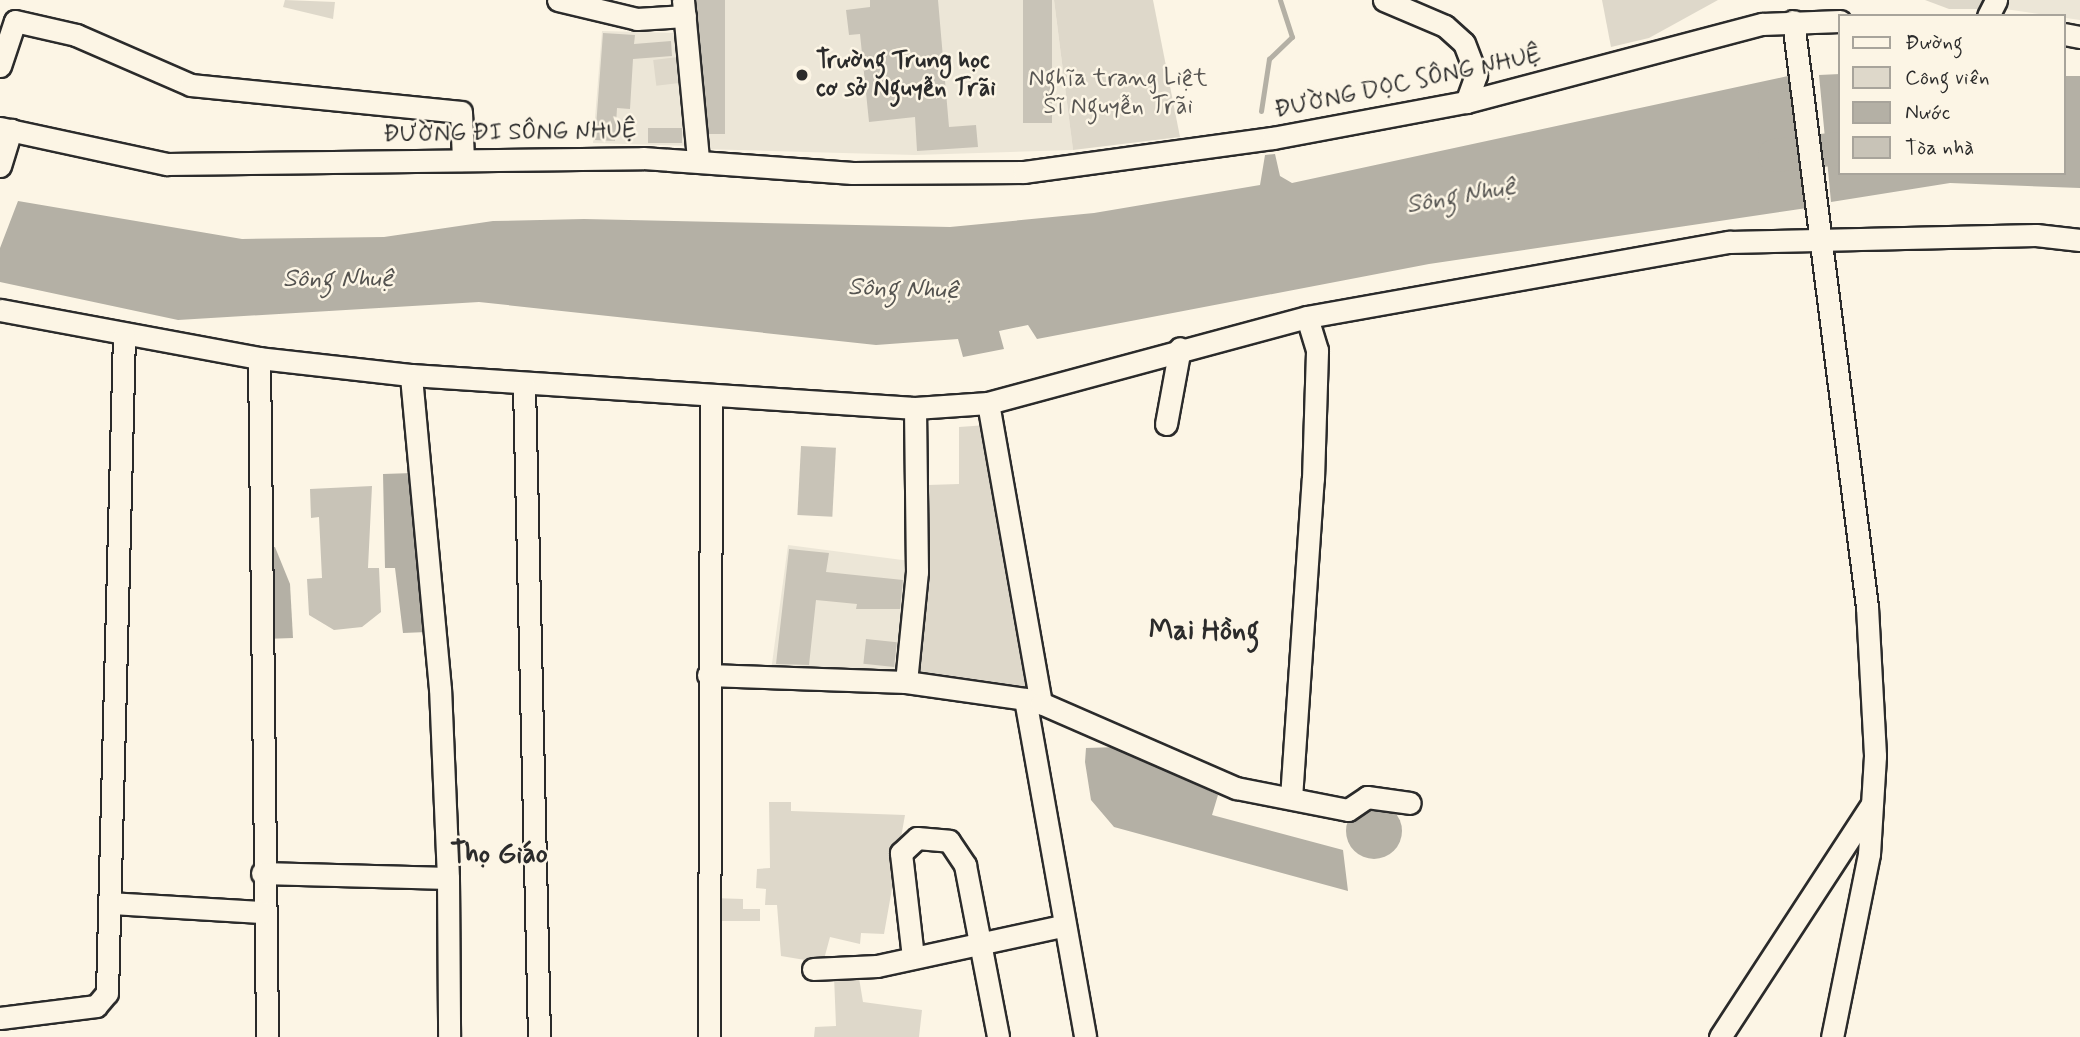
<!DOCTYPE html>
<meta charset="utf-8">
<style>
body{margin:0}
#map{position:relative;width:2080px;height:1037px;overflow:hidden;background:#fcf5e5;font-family:Mynerve,sans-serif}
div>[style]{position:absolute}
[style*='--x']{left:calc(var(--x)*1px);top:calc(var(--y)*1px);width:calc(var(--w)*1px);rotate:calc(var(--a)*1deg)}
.built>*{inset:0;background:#ece6d7}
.green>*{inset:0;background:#ded8ca;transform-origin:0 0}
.water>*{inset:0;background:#b4b0a5}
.round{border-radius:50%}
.stream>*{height:5px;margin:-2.5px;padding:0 2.5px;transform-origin:2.5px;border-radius:2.5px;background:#b4b0a5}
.river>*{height:33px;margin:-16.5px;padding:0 16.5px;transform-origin:16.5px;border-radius:16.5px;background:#b4b0a5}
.building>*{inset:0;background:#c8c3b7;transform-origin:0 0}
.roads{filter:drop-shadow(2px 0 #2b2b2b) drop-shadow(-2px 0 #2b2b2b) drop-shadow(0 2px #2b2b2b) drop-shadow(0 -2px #2b2b2b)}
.minor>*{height:21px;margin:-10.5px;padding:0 10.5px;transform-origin:10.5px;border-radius:10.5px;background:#fcf5e5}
.dots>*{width:19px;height:19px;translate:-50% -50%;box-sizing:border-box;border:4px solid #fcf5e5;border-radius:50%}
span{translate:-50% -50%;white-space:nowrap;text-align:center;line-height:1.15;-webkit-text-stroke:5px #fcf5e5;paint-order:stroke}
.poi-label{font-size:24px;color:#2b2b2b;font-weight:700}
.left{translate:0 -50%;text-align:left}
.park-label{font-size:24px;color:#585653}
.street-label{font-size:24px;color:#2b2b2b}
.water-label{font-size:26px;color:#545350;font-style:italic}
.quarter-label{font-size:28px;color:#2b2b2b;font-weight:700}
.legend{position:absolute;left:1838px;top:14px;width:228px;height:161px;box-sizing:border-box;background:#fcf5e5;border:2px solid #a8a49b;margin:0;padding:9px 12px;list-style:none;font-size:21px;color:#2b2b2b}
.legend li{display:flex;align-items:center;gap:14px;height:35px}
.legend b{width:35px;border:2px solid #a8a49b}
</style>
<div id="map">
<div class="built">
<div style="clip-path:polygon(690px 0,1054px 0,1073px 150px,915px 155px,704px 149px)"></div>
<div style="clip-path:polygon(2009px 0,2080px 0,2080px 20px,2005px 9px)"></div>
<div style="clip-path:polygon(602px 31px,678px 33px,691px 146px,593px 143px)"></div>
<div style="clip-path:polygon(788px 545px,910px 561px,903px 678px,771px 671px)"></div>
</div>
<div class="green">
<div style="clip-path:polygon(285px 0,335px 2px,333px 19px,283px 7px)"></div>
<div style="clip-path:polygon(1054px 0,1153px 0,1180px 137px,1073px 150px)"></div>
<div style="clip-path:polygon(1602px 0,1718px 0,1649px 38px,1611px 47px)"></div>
<div style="clip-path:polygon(1925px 0,2002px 0,2005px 9px,1949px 9px)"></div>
<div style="left:678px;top:57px;width:26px;height:25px;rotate:83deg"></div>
<div style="clip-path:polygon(987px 425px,1008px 561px,1026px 693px,914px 678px,928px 485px,959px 484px,959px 427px)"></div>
<div style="clip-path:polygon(769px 802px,791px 802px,791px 811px,905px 815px,884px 934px,861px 933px,860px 944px,830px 937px,823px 963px,781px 956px,777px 905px,765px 905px,766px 889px,756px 888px,757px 869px,770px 868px)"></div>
<div style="clip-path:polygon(712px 898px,743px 899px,743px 909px,760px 909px,760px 921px,711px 921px)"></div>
<div style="clip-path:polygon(858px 972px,863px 1002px,922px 1010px,919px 1037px,814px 1037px,815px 1027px,836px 1026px,834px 976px)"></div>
</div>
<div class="water">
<div style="clip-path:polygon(1840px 74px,1840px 173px,2064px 173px,2064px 76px,2080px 76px,2080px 188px,1950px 183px,1831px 202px,1819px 75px)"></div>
<div style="clip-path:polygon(1788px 76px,1807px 208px,1429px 264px,1037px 339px,1028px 325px,999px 331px,1004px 349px,963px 357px,958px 339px,876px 345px,479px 302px,178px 320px,0 282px,0 248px,18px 201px,242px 239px,384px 237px,493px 221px,584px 219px,950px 227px,1094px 213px,1260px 185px,1265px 155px,1275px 154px,1280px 176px,1292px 183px)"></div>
<div style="clip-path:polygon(413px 473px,427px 632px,403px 633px,395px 568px,385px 568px,383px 474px)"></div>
<div style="clip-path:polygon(275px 547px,290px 584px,293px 638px,264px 639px,262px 549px)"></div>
<div style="clip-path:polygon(1118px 747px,1218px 795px,1212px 815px,1343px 850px,1348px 891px,1114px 827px,1091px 800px,1085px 762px,1086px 748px)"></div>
<div class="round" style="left:1346px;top:803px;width:56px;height:56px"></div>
</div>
<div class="stream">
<div style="--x:1261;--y:111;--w:53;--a:-81.3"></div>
<div style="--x:1269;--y:59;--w:32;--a:-44"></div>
<div style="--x:1292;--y:37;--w:39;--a:-108"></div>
</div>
<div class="river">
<div style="--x:1774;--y:155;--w:66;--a:-6.1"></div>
</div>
<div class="building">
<div style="left:696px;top:0;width:29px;height:134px"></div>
<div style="clip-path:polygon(870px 0,938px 0,949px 127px,976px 125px,978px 147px,917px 151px,915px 117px,869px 122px,860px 34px,849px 35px,846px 10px,870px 7px)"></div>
<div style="left:1023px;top:0;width:29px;height:123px"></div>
<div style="clip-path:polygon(603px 33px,635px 35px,634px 44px,671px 41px,672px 56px,633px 59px,630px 109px,617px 108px,615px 141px,595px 140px)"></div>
<div style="left:648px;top:128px;width:34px;height:15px"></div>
<div style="left:801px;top:446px;width:35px;height:69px;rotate:3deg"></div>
<div style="clip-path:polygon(372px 486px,368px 568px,379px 568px,381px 612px,362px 627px,334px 630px,309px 615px,307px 579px,322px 578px,319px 517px,311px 518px,310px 489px)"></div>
<div style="clip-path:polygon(789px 549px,829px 553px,826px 572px,903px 580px,900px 609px,856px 609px,857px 604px,816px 600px,809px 665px,776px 664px)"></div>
<div style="left:866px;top:639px;width:31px;height:25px;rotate:6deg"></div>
</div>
<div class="roads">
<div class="minor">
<div style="--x:558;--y:0;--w:81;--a:13.5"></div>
<div style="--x:637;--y:19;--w:48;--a:-3.6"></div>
<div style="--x:683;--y:0;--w:161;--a:84.6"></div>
<div style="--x:1384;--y:0;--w:66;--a:23.1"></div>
<div style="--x:1445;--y:26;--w:25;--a:42"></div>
<div style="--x:1464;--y:43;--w:34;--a:69"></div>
<div style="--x:1476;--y:75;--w:29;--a:110"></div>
<div style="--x:1988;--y:16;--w:18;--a:-63"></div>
<div style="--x:1793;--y:21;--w:591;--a:82.8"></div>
<div style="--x:1867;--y:607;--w:149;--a:86.9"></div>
<div style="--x:1875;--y:756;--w:98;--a:93.5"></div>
<div style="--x:1869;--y:854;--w:187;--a:101.4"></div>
<div style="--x:2064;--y:34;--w:16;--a:11"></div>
<div style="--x:0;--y:66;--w:47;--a:-71.6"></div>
<div style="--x:15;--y:21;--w:63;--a:12.9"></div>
<div style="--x:76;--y:35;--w:125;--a:23.5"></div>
<div style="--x:191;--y:85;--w:271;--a:5.7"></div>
<div style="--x:461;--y:112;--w:48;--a:87.6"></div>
<div style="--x:0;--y:128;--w:171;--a:12.2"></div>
<div style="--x:167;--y:164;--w:476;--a:-0.7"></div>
<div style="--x:643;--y:158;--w:210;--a:4.1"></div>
<div style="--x:852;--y:173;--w:172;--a:-0.3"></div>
<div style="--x:1024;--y:172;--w:251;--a:-7.8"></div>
<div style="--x:1273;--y:138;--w:196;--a:-10.6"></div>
<div style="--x:1466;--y:102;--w:306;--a:-14.8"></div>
<div style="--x:1762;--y:24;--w:78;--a:-2.2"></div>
<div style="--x:0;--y:166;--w:38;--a:-73"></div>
<div style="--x:0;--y:310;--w:263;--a:10.5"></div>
<div style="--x:259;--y:358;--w:153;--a:6.4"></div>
<div style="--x:411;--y:375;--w:505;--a:3.75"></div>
<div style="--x:915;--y:408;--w:73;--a:-3.9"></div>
<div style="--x:988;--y:403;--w:330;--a:-15.1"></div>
<div style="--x:1307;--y:317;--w:429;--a:-10.1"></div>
<div style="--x:1729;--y:242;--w:307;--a:-1.3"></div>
<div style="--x:2036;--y:235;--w:44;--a:6.5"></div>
<div style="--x:259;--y:358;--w:679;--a:89.32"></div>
<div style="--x:524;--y:386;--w:651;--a:88.68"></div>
<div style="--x:988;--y:403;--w:305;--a:80"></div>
<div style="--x:1041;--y:703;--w:16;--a:-166"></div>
<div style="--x:1025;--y:699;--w:343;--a:79.9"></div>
<div style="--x:1166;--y:424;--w:77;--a:-79.6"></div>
<div style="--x:708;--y:675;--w:198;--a:2"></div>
<div style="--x:906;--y:682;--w:120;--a:8.1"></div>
<div style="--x:906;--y:682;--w:111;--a:-84.3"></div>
<div style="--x:917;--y:572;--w:164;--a:-90.7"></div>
<div style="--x:1041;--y:703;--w:213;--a:23.6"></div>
<div style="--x:1236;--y:788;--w:114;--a:11.1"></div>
<div style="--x:1348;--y:810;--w:23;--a:-34"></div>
<div style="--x:1367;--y:797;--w:43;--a:7.9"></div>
<div style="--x:1291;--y:798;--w:320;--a:-86.1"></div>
<div style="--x:1313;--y:479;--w:129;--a:-88.2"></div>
<div style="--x:1317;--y:350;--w:34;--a:-107"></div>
<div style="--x:262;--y:873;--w:186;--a:1.5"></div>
<div style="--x:448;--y:878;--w:189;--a:-92.4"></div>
<div style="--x:440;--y:689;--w:315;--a:-95.3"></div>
<div style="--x:448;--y:878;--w:159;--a:89.6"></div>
<div style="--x:110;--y:903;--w:153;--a:3.4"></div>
<div style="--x:913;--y:957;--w:105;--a:-96.6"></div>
<div style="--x:901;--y:853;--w:22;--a:-43"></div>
<div style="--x:917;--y:838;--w:32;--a:5"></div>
<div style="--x:949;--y:841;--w:29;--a:56"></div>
<div style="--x:965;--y:865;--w:175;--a:79.1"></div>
<div style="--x:813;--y:969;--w:64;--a:-2.7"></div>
<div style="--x:877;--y:966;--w:189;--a:-12.2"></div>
<div style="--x:0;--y:1018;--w:97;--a:-7.1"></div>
<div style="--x:96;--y:1006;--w:17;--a:-50"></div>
<div style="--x:107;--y:993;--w:657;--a:-88.52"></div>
<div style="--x:709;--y:1037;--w:640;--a:-89.82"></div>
<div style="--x:1720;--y:1037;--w:277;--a:-56.9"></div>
</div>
</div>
<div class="dots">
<div style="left:802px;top:75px;background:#2b2b2b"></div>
</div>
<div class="poi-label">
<span class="left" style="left:816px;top:75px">Trường Trung học<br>cơ sở Nguyễn Trãi</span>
</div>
<div class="park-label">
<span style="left:1118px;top:93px">Nghĩa trang Liệt<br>Sĩ Nguyễn Trãi</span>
</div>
<div class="street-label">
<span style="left:1408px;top:83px;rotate:-12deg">ĐƯỜNG DỌC SÔNG NHUỆ</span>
<span style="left:510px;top:133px;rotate:-1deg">ĐƯỜNG ĐI SÔNG NHUỆ</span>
</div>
<div class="water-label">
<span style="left:1461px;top:197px;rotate:-10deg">Sông Nhuệ</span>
<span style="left:338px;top:280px">Sông Nhuệ</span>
<span style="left:903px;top:290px;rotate:2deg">Sông Nhuệ</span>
</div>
<div class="quarter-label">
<span style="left:1204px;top:632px">Mai Hồng</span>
<span style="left:499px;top:855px">Thọ Giáo</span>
</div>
<ul class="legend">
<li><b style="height:9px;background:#fcf5e5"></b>Đường</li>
<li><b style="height:19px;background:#ded8ca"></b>Công viên</li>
<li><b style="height:19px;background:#b4b0a5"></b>Nước</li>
<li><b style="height:19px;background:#c8c3b7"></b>Tòa nhà</li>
</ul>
</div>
